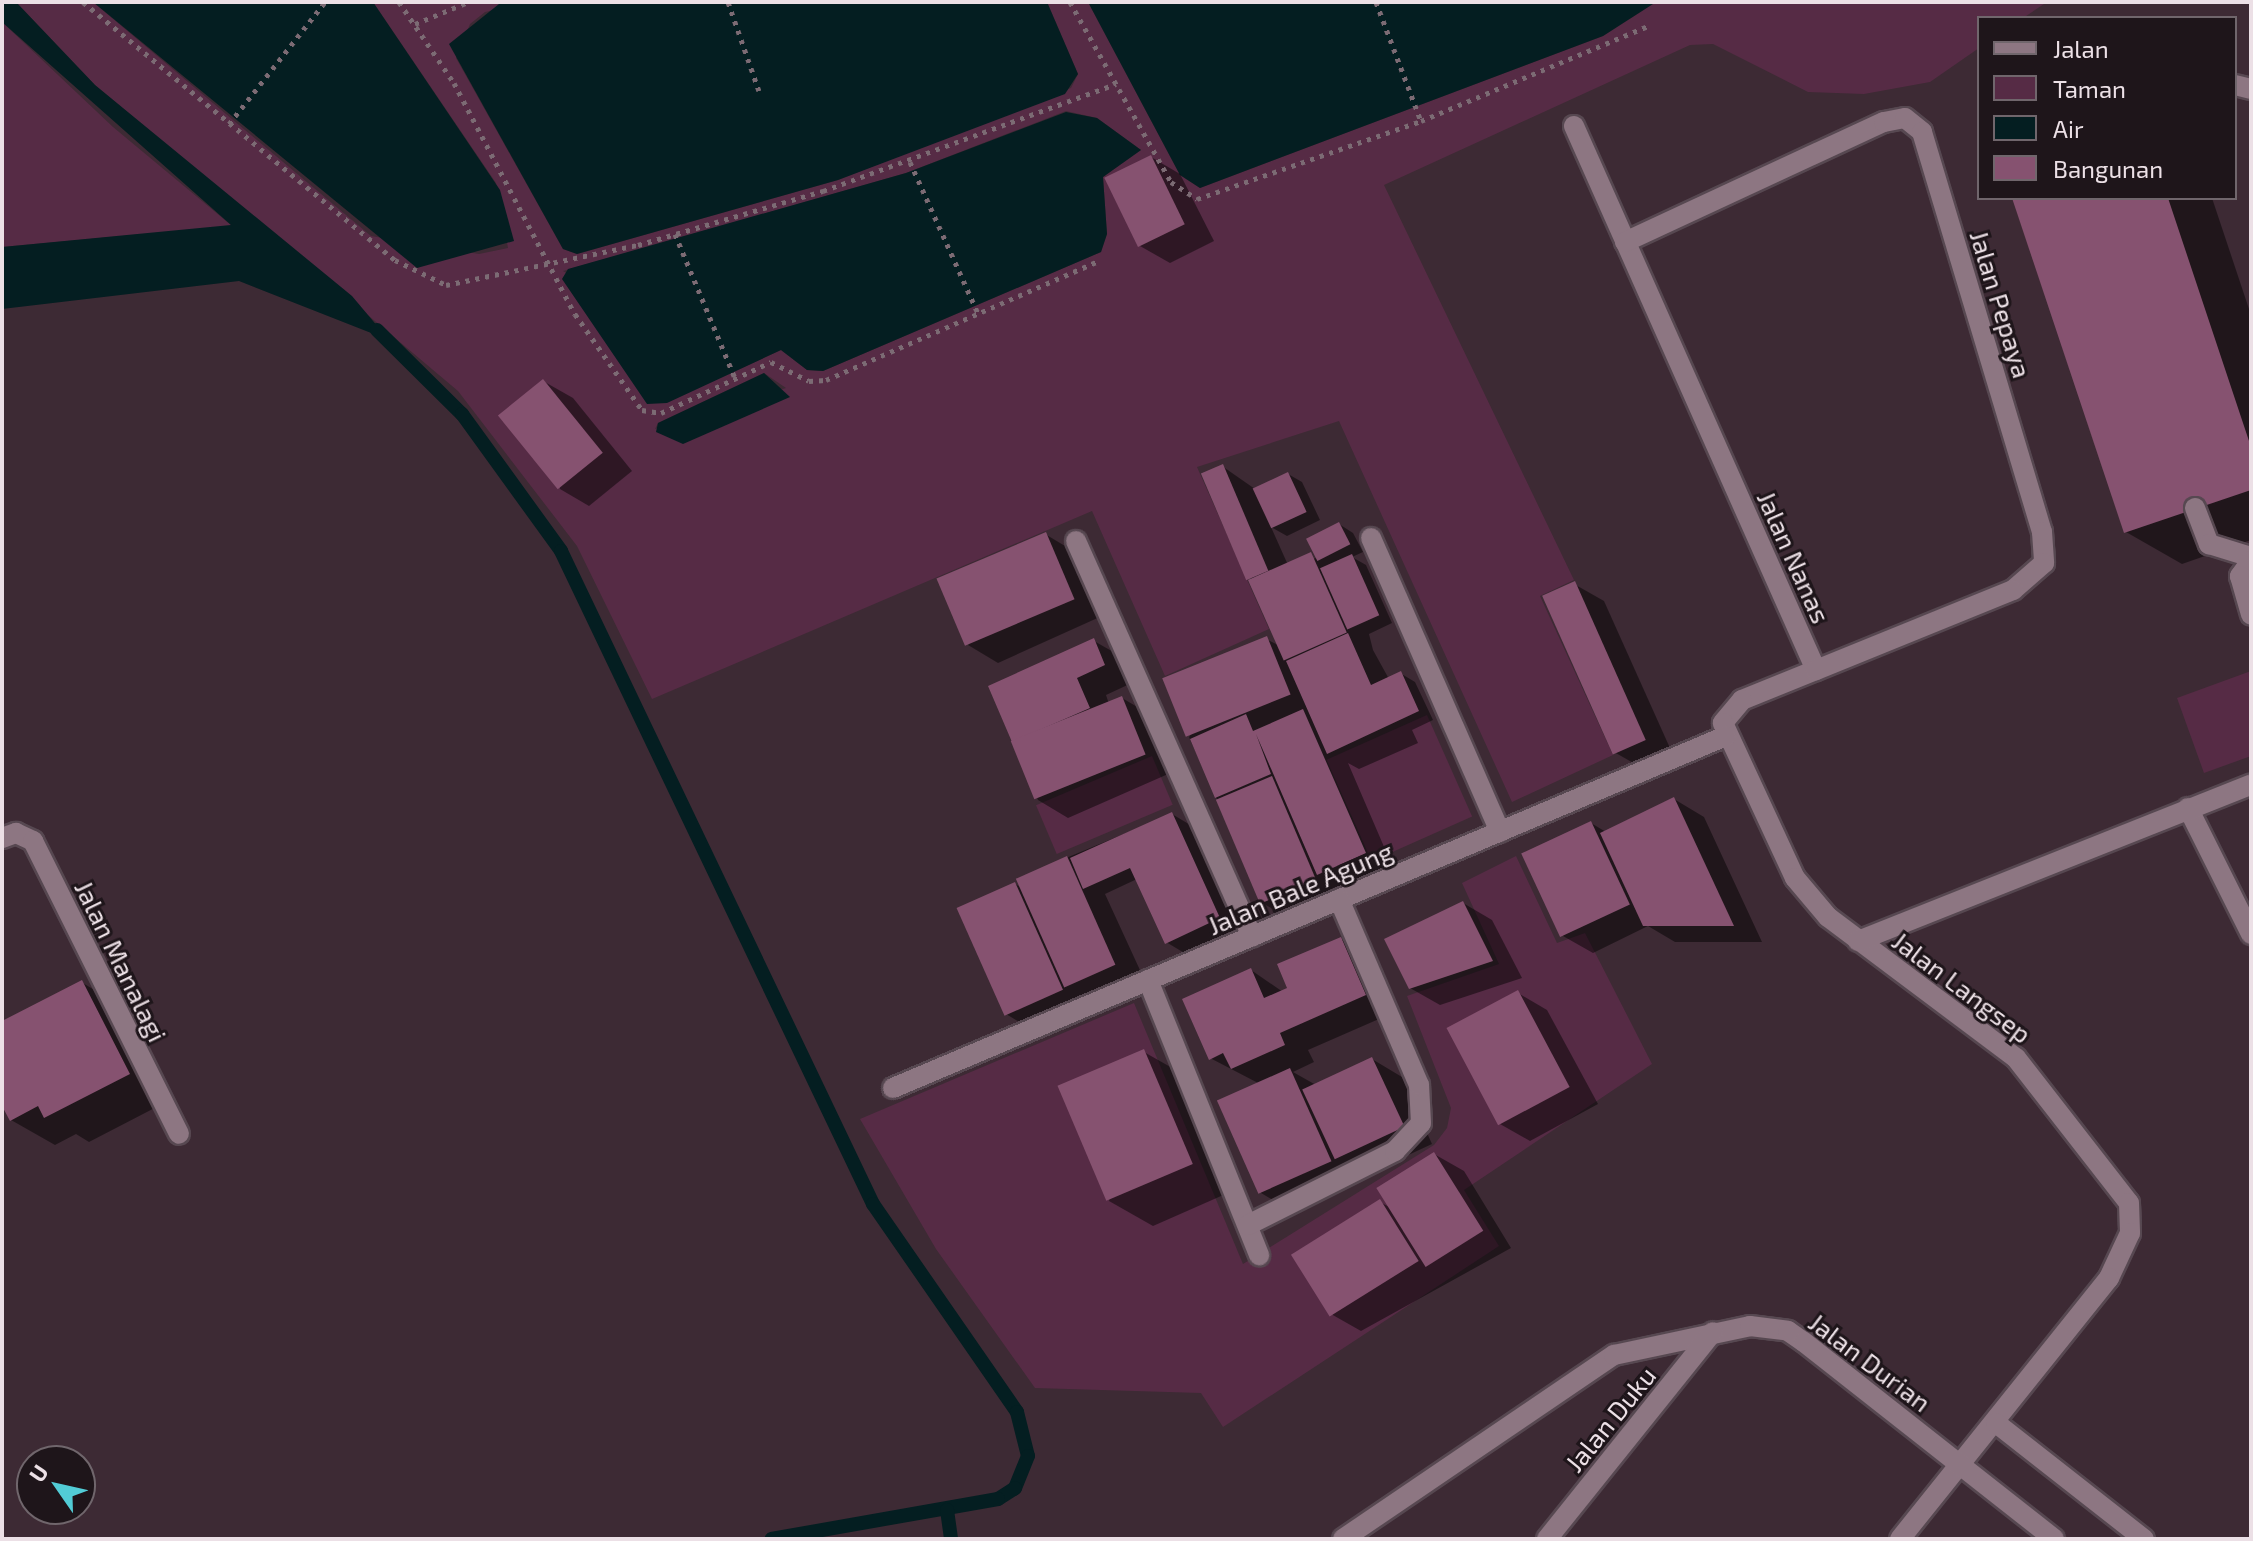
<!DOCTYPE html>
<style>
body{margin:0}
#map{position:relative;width:2253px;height:1541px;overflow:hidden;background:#3d2a34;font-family:"Exo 2",sans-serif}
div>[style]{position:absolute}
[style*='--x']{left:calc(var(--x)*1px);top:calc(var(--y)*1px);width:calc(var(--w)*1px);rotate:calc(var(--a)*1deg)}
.green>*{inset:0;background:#562b45;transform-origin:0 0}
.water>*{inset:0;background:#041e21}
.shadow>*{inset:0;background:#0007}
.stream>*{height:14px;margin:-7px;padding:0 7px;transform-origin:7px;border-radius:7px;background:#041e21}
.building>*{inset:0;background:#865270;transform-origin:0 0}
.path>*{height:5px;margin-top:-2.5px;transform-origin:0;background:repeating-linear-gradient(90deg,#7c6b74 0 4px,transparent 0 10px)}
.roads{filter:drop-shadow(2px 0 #574851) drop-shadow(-2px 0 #574851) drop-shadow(0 2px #574851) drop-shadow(0 -2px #574851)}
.lane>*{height:20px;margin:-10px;padding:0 10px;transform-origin:10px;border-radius:10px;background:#8d7682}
.street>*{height:20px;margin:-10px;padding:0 10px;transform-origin:10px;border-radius:10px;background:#8d7682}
span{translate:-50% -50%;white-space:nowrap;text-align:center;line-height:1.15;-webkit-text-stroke:6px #1e151a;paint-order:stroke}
.street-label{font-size:26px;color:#ece0e6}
.frame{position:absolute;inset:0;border:4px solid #ece0e6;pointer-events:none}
.legend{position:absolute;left:1977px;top:16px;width:260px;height:184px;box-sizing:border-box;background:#1e151a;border:2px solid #70666c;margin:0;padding:10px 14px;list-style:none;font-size:24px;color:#ece0e6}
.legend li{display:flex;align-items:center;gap:16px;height:40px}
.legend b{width:40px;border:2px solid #70666c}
.north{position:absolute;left:16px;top:1445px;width:80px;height:80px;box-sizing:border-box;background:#1e151a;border:2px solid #70666c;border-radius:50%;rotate:304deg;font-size:22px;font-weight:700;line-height:32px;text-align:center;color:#ece0e6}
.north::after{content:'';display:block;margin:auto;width:28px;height:36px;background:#52ccd6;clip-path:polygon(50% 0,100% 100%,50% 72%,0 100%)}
</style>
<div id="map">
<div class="green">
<div style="clip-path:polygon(evenodd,16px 2px,93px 2px,371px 236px,479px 254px,508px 248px,496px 183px,373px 2px,528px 2px,485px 12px,470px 24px,456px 58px,563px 249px,577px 254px,838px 180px,1071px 88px,1078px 74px,1047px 2px,1088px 2px,1180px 175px,1200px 188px,1603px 36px,1656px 2px,2047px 2px,2023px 18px,1979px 18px,1979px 48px,1930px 82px,1864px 94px,1808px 92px,1713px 44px,1690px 45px,1384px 185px,1574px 580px,1540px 596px,1613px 755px,1512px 802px,1339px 421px,1197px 467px,1269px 629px,1165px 676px,1092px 511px,652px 699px,577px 546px,458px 391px,95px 85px,16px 2px,1066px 111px,1097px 118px,1141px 150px,1103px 177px,1107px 234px,1101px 252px,823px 371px,807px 370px,781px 350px,735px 371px,563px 271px,906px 173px,1066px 111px,16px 2px,764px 373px,786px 388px,655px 429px,658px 423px,764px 373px)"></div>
<div style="clip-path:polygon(2px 22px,113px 127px,232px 226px,2px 247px)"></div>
<div style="clip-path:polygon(2251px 671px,2251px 756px,2204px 773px,2177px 698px)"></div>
<div style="left:1427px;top:715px;width:111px;height:110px;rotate:66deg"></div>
<div style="left:1152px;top:756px;width:53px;height:126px;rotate:67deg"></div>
<div style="clip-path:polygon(1516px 856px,1557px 943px,1585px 933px,1652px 1064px,1464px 1190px,1499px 1246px,1223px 1427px,1201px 1393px,1035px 1388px,936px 1249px,860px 1119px,1134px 1003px,1243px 1264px,1434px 1145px,1447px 1128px,1451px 1108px,1407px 996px,1499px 964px,1462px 883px)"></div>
</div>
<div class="water">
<div style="clip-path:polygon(2px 2px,16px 2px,95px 85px,352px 296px,389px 340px,239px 281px,2px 309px,2px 247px,231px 225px,2px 22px)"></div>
<div style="clip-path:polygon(93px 2px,373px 2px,500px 190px,514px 241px,417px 268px)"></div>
<div style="clip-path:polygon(528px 2px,1047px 2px,1078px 74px,1065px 94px,838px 180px,577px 254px,563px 249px,449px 44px,499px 4px)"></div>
<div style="clip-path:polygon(1088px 2px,1656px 2px,1603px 36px,1200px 188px,1180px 175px)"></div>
<div style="clip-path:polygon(1066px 112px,1097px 118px,1141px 150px,1103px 177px,1107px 234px,1101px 252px,823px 371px,807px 370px,781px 350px,667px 403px,647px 404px,562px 279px,568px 269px,906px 173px)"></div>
<div style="clip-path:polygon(764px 373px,790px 397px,683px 444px,656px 432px,658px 423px)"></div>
</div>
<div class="shadow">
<div style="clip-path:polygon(1151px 157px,1180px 174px,1214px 241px,1170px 263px,1140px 246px)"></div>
<div style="clip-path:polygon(2014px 198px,2212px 198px,2251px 315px,2251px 540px,2182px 564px,2126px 532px)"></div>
<div style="clip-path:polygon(543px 381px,573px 398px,632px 471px,589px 506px,560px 489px)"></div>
<div style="clip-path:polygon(1222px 466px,1255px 489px,1288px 474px,1302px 482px,1320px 520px,1287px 536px,1271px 527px,1288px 565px,1317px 558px,1339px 524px,1353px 533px,1363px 552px,1352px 557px,1366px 565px,1392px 623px,1369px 634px,1373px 650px,1389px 679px,1400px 673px,1415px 682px,1433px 720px,1412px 730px,1418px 743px,1359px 769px,1348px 763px,1394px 870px,1348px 890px,1341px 886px,1346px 898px,1294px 921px,1264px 904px,1189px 737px,1266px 639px,1282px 647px,1204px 475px)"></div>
<div style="clip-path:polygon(1045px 534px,1075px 552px,1102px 616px,998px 663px,968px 645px)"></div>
<div style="clip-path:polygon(1574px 584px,1604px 601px,1674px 757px,1644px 769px,1614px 752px)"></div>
<div style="clip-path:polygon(1094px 641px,1124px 658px,1134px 682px,1106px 695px,1109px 704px,1122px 698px,1151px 715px,1175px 771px,1068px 818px,1038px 800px,1014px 741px)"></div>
<div style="clip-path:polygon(1674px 799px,1704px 817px,1762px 942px,1675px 942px,1648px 926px,1593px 953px,1563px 936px,1591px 823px,1606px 832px)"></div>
<div style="clip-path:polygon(1172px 814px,1202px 832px,1249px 935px,1196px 960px,1166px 942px,1137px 879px,1105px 894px,1145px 981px,1036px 1032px,1006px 1014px,1015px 884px,1022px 888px,1066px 858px)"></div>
<div style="clip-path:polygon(1463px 903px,1492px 920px,1522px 978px,1440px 1005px,1410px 988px)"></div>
<div style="clip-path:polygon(1341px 939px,1370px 956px,1395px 1012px,1308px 1050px,1314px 1062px,1293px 1072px,1316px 1085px,1372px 1059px,1402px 1077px,1432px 1144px,1290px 1210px,1261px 1193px,1260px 1084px,1210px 1058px,1251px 970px,1283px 992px)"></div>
<div style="clip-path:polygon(81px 982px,125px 1008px,172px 1099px,89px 1142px,76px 1134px,55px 1145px,11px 1120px,2px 1101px,2px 1023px)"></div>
<div style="clip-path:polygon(1518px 993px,1547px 1010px,1598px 1104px,1530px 1141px,1500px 1124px)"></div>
<div style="clip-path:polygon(1144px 1052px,1188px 1077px,1237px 1189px,1153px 1226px,1109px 1201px)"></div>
<div style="clip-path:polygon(1434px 1154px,1464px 1171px,1511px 1248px,1361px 1331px,1331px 1314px,1380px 1202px,1391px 1208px)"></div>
</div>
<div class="stream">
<div style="--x:377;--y:330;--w:120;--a:44.7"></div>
<div style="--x:462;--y:414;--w:169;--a:54.1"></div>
<div style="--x:561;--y:551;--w:724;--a:64.46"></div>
<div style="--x:873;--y:1204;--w:253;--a:55.3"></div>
<div style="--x:1017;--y:1412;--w:45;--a:76"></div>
<div style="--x:1028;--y:1456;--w:35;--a:112"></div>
<div style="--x:1015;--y:1488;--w:20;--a:147"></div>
<div style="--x:998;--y:1499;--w:230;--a:170"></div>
<div style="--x:947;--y:1510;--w:29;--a:82"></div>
</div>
<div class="building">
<div style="left:1151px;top:155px;width:77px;height:52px;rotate:64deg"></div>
<div style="clip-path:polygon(2012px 198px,2168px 198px,2251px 447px,2251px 490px,2124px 533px)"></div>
<div style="left:543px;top:379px;width:95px;height:58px;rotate:51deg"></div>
<div style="left:1223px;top:464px;width:116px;height:24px;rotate:67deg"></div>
<div style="left:1288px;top:472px;width:44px;height:39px;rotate:65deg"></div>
<div style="left:1339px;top:522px;width:25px;height:37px;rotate:63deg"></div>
<div style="left:1046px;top:532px;width:73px;height:119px;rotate:67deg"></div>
<div style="left:1311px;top:552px;width:88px;height:69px;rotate:66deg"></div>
<div style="left:1352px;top:554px;width:67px;height:35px;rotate:66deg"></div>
<div style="left:1575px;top:581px;width:174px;height:36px;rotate:66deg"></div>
<div style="clip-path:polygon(1348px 633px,1371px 685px,1401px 671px,1419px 711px,1327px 754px,1286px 661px)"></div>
<div style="left:1267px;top:636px;width:63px;height:113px;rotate:68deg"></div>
<div style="clip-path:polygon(1094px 638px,1105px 665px,1077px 678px,1090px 708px,1012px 742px,988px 686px)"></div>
<div style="left:1122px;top:696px;width:63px;height:120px;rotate:68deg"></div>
<div style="clip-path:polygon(1303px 709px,1366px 853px,1317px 875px,1256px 734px,1271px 774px,1215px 798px,1190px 739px,1246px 714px,1253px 731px)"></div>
<div style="left:1272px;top:776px;width:113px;height:61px;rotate:67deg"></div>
<div style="clip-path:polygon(1674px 797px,1734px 926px,1643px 926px,1600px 833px)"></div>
<div style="clip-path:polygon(1172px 812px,1220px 918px,1165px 944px,1130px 868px,1083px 889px,1070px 858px)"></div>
<div style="left:1591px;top:821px;width:92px;height:77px;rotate:65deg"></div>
<div style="left:1067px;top:856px;width:119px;height:56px;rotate:66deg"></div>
<div style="left:1015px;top:882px;width:118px;height:64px;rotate:66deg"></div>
<div style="clip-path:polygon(1463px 901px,1493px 961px,1409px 989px,1384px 939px)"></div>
<div style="clip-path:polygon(1341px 937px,1366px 995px,1280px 1033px,1285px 1045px,1231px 1069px,1223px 1053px,1209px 1060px,1182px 999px,1251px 968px,1264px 998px,1287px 988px,1277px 964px)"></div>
<div style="clip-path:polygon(82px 980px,130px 1074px,44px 1118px,38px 1106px,10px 1121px,2px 1106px,2px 1021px)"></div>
<div style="left:1518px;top:990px;width:110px;height:81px;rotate:62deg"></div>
<div style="left:1144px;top:1049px;width:125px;height:94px;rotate:67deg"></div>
<div style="left:1372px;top:1057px;width:77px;height:77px;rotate:65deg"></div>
<div style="left:1290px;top:1068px;width:102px;height:80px;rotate:66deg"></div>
<div style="left:1434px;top:1152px;width:93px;height:68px;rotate:58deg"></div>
<div style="left:1380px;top:1199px;width:73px;height:105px;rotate:58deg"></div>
</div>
<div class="path">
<div style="--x:83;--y:2;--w:405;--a:39.6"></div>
<div style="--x:395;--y:260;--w:57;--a:26.1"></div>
<div style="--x:446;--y:285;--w:196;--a:-11.8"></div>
<div style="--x:638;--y:245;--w:193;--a:-16.3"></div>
<div style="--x:823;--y:191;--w:312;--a:-20.1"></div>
<div style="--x:399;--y:2;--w:98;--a:55.8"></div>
<div style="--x:454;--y:83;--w:261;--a:62.4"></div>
<div style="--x:575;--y:314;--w:117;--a:55.1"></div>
<div style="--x:642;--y:410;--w:19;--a:9"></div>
<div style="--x:661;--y:413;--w:121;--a:-24.9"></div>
<div style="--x:771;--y:362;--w:42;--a:26.6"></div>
<div style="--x:809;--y:381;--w:17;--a:-3"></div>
<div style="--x:826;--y:380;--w:297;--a:-23.6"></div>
<div style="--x:728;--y:2;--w:94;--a:70.8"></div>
<div style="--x:1070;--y:2;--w:206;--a:60.7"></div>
<div style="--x:1171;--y:182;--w:31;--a:33"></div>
<div style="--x:1197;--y:199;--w:237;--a:-19.2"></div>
<div style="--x:1421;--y:121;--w:249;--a:-22.7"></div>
<div style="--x:1376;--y:2;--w:127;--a:69.3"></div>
<div style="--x:415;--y:24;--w:57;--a:-22.5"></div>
<div style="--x:229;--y:124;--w:155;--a:-51.8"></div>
<div style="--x:910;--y:162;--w:166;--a:65.8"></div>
<div style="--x:675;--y:234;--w:156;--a:67.4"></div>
</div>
<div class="roads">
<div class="lane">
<div style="--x:2235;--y:85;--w:16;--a:14"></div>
<div style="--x:2195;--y:508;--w:39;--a:69"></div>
<div style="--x:2209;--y:544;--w:44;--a:17.2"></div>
<div style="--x:2251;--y:561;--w:19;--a:126"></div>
<div style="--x:2240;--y:576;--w:40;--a:74"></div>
<div style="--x:2188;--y:808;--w:141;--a:63.4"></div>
</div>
<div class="street">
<div style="--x:1574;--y:126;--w:595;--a:66.02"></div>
<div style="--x:1816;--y:670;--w:80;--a:157.9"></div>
<div style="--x:1742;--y:700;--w:30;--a:130"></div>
<div style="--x:1723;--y:723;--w:171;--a:65.1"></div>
<div style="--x:1795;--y:878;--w:51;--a:49.8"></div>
<div style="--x:1828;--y:917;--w:235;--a:36.9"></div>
<div style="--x:2016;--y:1058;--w:184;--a:52.1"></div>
<div style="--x:2129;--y:1203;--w:30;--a:88"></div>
<div style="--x:2130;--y:1233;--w:50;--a:115"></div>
<div style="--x:2109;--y:1278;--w:334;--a:128.7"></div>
<div style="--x:1625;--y:242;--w:285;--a:-24.9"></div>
<div style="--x:1884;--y:122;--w:21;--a:-11"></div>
<div style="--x:1905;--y:118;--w:22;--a:39"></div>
<div style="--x:1922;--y:132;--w:418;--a:73.3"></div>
<div style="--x:2042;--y:532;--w:31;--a:86"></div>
<div style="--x:2044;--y:563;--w:41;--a:138.9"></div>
<div style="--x:2013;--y:590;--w:213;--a:157.9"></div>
<div style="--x:1371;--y:538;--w:321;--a:66.3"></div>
<div style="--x:1076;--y:541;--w:433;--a:66"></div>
<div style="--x:2;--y:838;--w:15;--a:-20"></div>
<div style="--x:16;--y:833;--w:19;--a:25"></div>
<div style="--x:33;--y:841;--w:327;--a:63.5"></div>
<div style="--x:1858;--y:941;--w:423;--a:-21.7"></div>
<div style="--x:1148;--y:980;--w:297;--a:68"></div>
<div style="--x:893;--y:1088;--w:904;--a:-22.91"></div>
<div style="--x:1248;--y:1225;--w:165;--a:-26.7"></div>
<div style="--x:1395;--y:1151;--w:38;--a:-47"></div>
<div style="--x:1421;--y:1123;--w:38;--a:-93"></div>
<div style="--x:1419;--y:1085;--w:202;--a:-113.3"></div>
<div style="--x:1996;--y:1423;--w:188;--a:38.1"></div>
<div style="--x:1343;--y:1539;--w:328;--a:-34.2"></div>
<div style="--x:1614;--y:1355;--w:139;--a:-12"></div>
<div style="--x:1750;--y:1326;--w:38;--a:7"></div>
<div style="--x:1788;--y:1331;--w:19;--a:35"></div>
<div style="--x:1804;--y:1342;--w:318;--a:38.2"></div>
<div style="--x:1547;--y:1539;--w:265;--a:-51.3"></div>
</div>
</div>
<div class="street-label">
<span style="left:2001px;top:304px;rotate:73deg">Jalan Pepaya</span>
<span style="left:1794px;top:557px;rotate:66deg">Jalan Nanas</span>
<span style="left:1300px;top:888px;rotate:-23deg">Jalan Bale Agung</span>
<span style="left:121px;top:961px;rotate:64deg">Jalan Manalagi</span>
<span style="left:1962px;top:987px;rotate:37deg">Jalan Langsep</span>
<span style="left:1870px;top:1362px;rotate:37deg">Jalan Durian</span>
<span style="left:1610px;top:1419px;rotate:-51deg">Jalan Duku</span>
</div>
<div class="frame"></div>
<ul class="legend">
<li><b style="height:10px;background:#8d7682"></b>Jalan</li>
<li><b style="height:22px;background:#562b45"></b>Taman</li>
<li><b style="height:22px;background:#041e21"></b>Air</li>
<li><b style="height:22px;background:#865270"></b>Bangunan</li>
</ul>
<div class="north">U</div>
</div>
